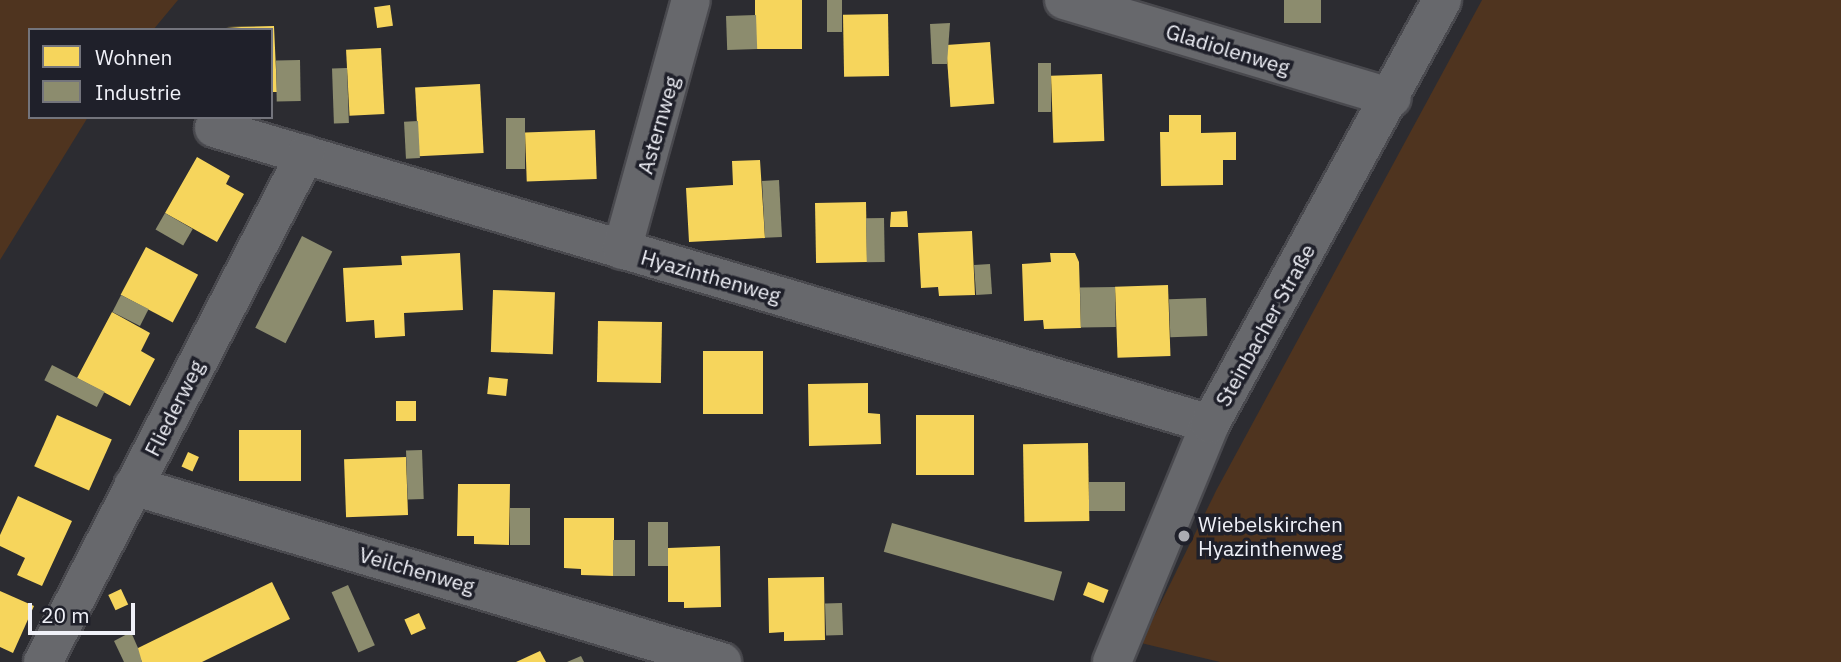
<!DOCTYPE html>
<meta charset="utf-8">
<style>
body{margin:0}
#map{position:relative;width:1841px;height:662px;overflow:hidden;background:#2c2c31;font-family:"IBM Plex Sans",sans-serif}
div>[style]{position:absolute}
[style*='--x']{left:calc(var(--x)*1px);top:calc(var(--y)*1px);width:calc(var(--w)*1px);rotate:calc(var(--a)*1deg)}
.green>*{inset:0;background:#4f341f}
.homes>*{inset:0;background:#f6d55c;transform-origin:0 0}
.industry>*{inset:0;background:#8c8c6e;transform-origin:0 0}
.roads{filter:drop-shadow(2px 0 #49494e) drop-shadow(-2px 0 #49494e) drop-shadow(0 2px #49494e) drop-shadow(0 -2px #49494e)}
.minor>*{height:38px;margin:-19px;padding:0 19px;transform-origin:19px;border-radius:19px;background:#67686c}
.dots>*{width:19px;height:19px;translate:-50% -50%;box-sizing:border-box;border:4px solid #1f202a;border-radius:50%}
span{translate:-50% -50%;white-space:nowrap;text-align:center;line-height:1.15;-webkit-text-stroke:7px #1f202a;paint-order:stroke}
.street-label{font-size:21px;color:#f0f1f8}
.poi-label{font-size:21px;color:#f0f1f8}
.left{translate:0 -50%;text-align:left}
.legend{position:absolute;left:28px;top:28px;width:245px;height:91px;box-sizing:border-box;background:#1f202a;border:2px solid #73747c;margin:0;padding:9px 12px;list-style:none;font-size:21px;color:#f0f1f8}
.legend li{display:flex;align-items:center;gap:14px;height:35px}
.legend b{width:35px;border:2px solid #73747c}
.scale{position:absolute;left:28px;top:603px;width:107px;height:32px;box-sizing:border-box;border:4px solid #f0f1f8;border-top:0;padding-left:9px;font-size:21px;line-height:24px;white-space:nowrap;color:#f0f1f8;-webkit-text-stroke:5px #1f202a;paint-order:stroke}
</style>
<div id="map">
<div class="green">
<div style="clip-path:polygon(0 0,178px 0,153px 30px,30px 30px,30px 117px,88px 117px,0 260px)"></div>
<div style="clip-path:polygon(1482px 0,1841px 0,1841px 662px,1220px 662px,1141px 643px,1217px 489px)"></div>
</div>
<div class="homes">
<div style="left:755px;top:0;width:47px;height:49px"></div>
<div style="left:390px;top:5px;width:21px;height:16px;rotate:82deg"></div>
<div style="left:888px;top:14px;width:62px;height:45px;rotate:89deg"></div>
<div style="clip-path:polygon(274px 26px,277px 92px,271px 92px,271px 30px,226px 27px)"></div>
<div style="left:990px;top:42px;width:62px;height:44px;rotate:86deg"></div>
<div style="left:381px;top:48px;width:66px;height:35px;rotate:87deg"></div>
<div style="left:1102px;top:74px;width:67px;height:51px;rotate:88deg"></div>
<div style="left:480px;top:84px;width:69px;height:65px;rotate:87deg"></div>
<div style="clip-path:polygon(1169px 115px,1201px 115px,1201px 133px,1236px 132px,1236px 160px,1223px 160px,1223px 185px,1161px 186px,1160px 132px,1169px 132px)"></div>
<div style="left:595px;top:130px;width:49px;height:70px;rotate:88deg"></div>
<div style="clip-path:polygon(197px 157px,230px 176px,226px 184px,244px 194px,217px 242px,165px 213px)"></div>
<div style="clip-path:polygon(760px 160px,765px 238px,689px 242px,686px 188px,733px 185px,732px 161px)"></div>
<div style="left:866px;top:202px;width:60px;height:51px;rotate:89deg"></div>
<div style="clip-path:polygon(907px 211px,908px 227px,890px 227px,891px 212px)"></div>
<div style="clip-path:polygon(972px 231px,975px 295px,939px 296px,938px 287px,921px 288px,918px 233px)"></div>
<div style="left:146px;top:247px;width:59px;height:54px;rotate:28deg"></div>
<div style="clip-path:polygon(460px 253px,463px 310px,404px 313px,405px 336px,375px 338px,374px 320px,346px 322px,343px 268px,402px 265px,401px 256px)"></div>
<div style="clip-path:polygon(1050px 253px,1075px 253px,1079px 262px,1081px 328px,1044px 329px,1043px 320px,1024px 321px,1022px 264px,1051px 262px)"></div>
<div style="left:1168px;top:285px;width:71px;height:53px;rotate:88deg"></div>
<div style="left:493px;top:290px;width:62px;height:62px;rotate:2deg"></div>
<div style="clip-path:polygon(112px 312px,150px 333px,141px 351px,155px 359px,130px 406px,77px 378px)"></div>
<div style="left:598px;top:321px;width:64px;height:61px;rotate:1deg"></div>
<div style="left:763px;top:351px;width:63px;height:60px;rotate:90deg"></div>
<div style="left:489px;top:377px;width:19px;height:17px;rotate:6deg"></div>
<div style="clip-path:polygon(868px 383px,868px 413px,880px 414px,881px 444px,809px 446px,808px 384px)"></div>
<div style="left:416px;top:401px;width:20px;height:20px;rotate:90deg"></div>
<div style="left:57px;top:415px;width:60px;height:56px;rotate:24deg"></div>
<div style="left:916px;top:415px;width:58px;height:60px"></div>
<div style="left:239px;top:430px;width:62px;height:51px"></div>
<div style="left:1088px;top:443px;width:78px;height:65px;rotate:89deg"></div>
<div style="left:188px;top:452px;width:12px;height:16px;rotate:24deg"></div>
<div style="left:406px;top:457px;width:58px;height:62px;rotate:88deg"></div>
<div style="clip-path:polygon(458px 484px,510px 484px,509px 545px,474px 544px,474px 536px,457px 536px)"></div>
<div style="clip-path:polygon(18px 496px,72px 521px,42px 586px,17px 575px,25px 558px,0 546px,0 535px)"></div>
<div style="clip-path:polygon(564px 518px,614px 518px,614px 576px,581px 575px,581px 569px,564px 568px)"></div>
<div style="clip-path:polygon(720px 546px,721px 607px,684px 608px,684px 602px,668px 602px,668px 548px)"></div>
<div style="clip-path:polygon(824px 577px,825px 640px,784px 641px,784px 632px,769px 633px,768px 578px)"></div>
<div style="clip-path:polygon(272px 582px,290px 619px,202px 662px,142px 662px,136px 649px)"></div>
<div style="left:1088px;top:582px;width:22px;height:14px;rotate:21deg"></div>
<div style="left:121px;top:589px;width:17px;height:14px;rotate:65deg"></div>
<div style="clip-path:polygon(0 591px,34px 606px,13px 653px,0 647px)"></div>
<div style="left:419px;top:613px;width:17px;height:16px;rotate:66deg"></div>
<div style="clip-path:polygon(540px 651px,546px 662px,516px 662px)"></div>
</div>
<div class="industry">
<div style="left:827px;top:0;width:15px;height:32px"></div>
<div style="left:1284px;top:0;width:37px;height:23px"></div>
<div style="left:756px;top:15px;width:34px;height:30px;rotate:88deg"></div>
<div style="clip-path:polygon(950px 23px,947px 64px,932px 64px,930px 24px)"></div>
<div style="left:300px;top:60px;width:41px;height:24px;rotate:89deg"></div>
<div style="left:1038px;top:63px;width:13px;height:49px"></div>
<div style="left:347px;top:68px;width:55px;height:15px;rotate:88deg"></div>
<div style="left:506px;top:118px;width:19px;height:51px"></div>
<div style="left:418px;top:121px;width:37px;height:14px;rotate:87deg"></div>
<div style="left:779px;top:180px;width:57px;height:17px;rotate:87deg"></div>
<div style="left:165px;top:213px;width:32px;height:19px;rotate:30deg"></div>
<div style="left:884px;top:218px;width:44px;height:18px;rotate:89deg"></div>
<div style="left:302px;top:236px;width:34px;height:103px;rotate:27deg"></div>
<div style="left:990px;top:264px;width:30px;height:16px;rotate:86deg"></div>
<div style="left:1115px;top:287px;width:40px;height:35px;rotate:89deg"></div>
<div style="left:121px;top:295px;width:31px;height:19px;rotate:27deg"></div>
<div style="left:1206px;top:298px;width:38px;height:37px;rotate:88deg"></div>
<div style="left:52px;top:365px;width:59px;height:17px;rotate:27deg"></div>
<div style="left:422px;top:450px;width:49px;height:16px;rotate:88deg"></div>
<div style="left:1089px;top:482px;width:36px;height:29px"></div>
<div style="left:510px;top:508px;width:20px;height:37px"></div>
<div style="left:648px;top:522px;width:20px;height:44px"></div>
<div style="left:892px;top:523px;width:177px;height:30px;rotate:16deg"></div>
<div style="left:613px;top:540px;width:22px;height:36px"></div>
<div style="left:348px;top:585px;width:66px;height:18px;rotate:66deg"></div>
<div style="left:842px;top:603px;width:32px;height:17px;rotate:88deg"></div>
<div style="clip-path:polygon(131px 632px,138px 648px,142px 662px,124px 662px,114px 641px)"></div>
<div style="clip-path:polygon(581px 656px,584px 662px,567px 662px)"></div>
</div>
<div class="roads">
<div class="minor">
<div style="--x:1064;--y:0;--w:342;--a:16.6"></div>
<div style="--x:214;--y:128;--w:1039;--a:16.55"></div>
<div style="--x:622;--y:250;--w:259;--a:-74.6"></div>
<div style="--x:133;--y:486;--w:615;--a:16.64"></div>
<div style="--x:43;--y:662;--w:571;--a:-62.67"></div>
<div style="--x:1112;--y:662;--w:257;--a:-67.6"></div>
<div style="--x:1210;--y:424;--w:483;--a:-61.3"></div>
</div>
</div>
<div class="dots">
<div style="left:1184px;top:536px;background:#abacb2"></div>
</div>
<div class="street-label">
<span style="left:1228px;top:49px;rotate:17deg">Gladiolenweg</span>
<span style="left:658px;top:125px;rotate:-74deg">Asternweg</span>
<span style="left:711px;top:276px;rotate:16deg">Hyazinthenweg</span>
<span style="left:1265px;top:325px;rotate:-61deg">Steinbacher Straße</span>
<span style="left:174px;top:408px;rotate:-63deg">Fliederweg</span>
<span style="left:417px;top:570px;rotate:16deg">Veilchenweg</span>
</div>
<div class="poi-label">
<span class="left" style="left:1198px;top:536px">Wiebelskirchen<br>Hyazinthenweg</span>
</div>
<ul class="legend">
<li><b style="height:19px;background:#f6d55c"></b>Wohnen</li>
<li><b style="height:19px;background:#8c8c6e"></b>Industrie</li>
</ul>
<div class="scale">20 m</div>
</div>
